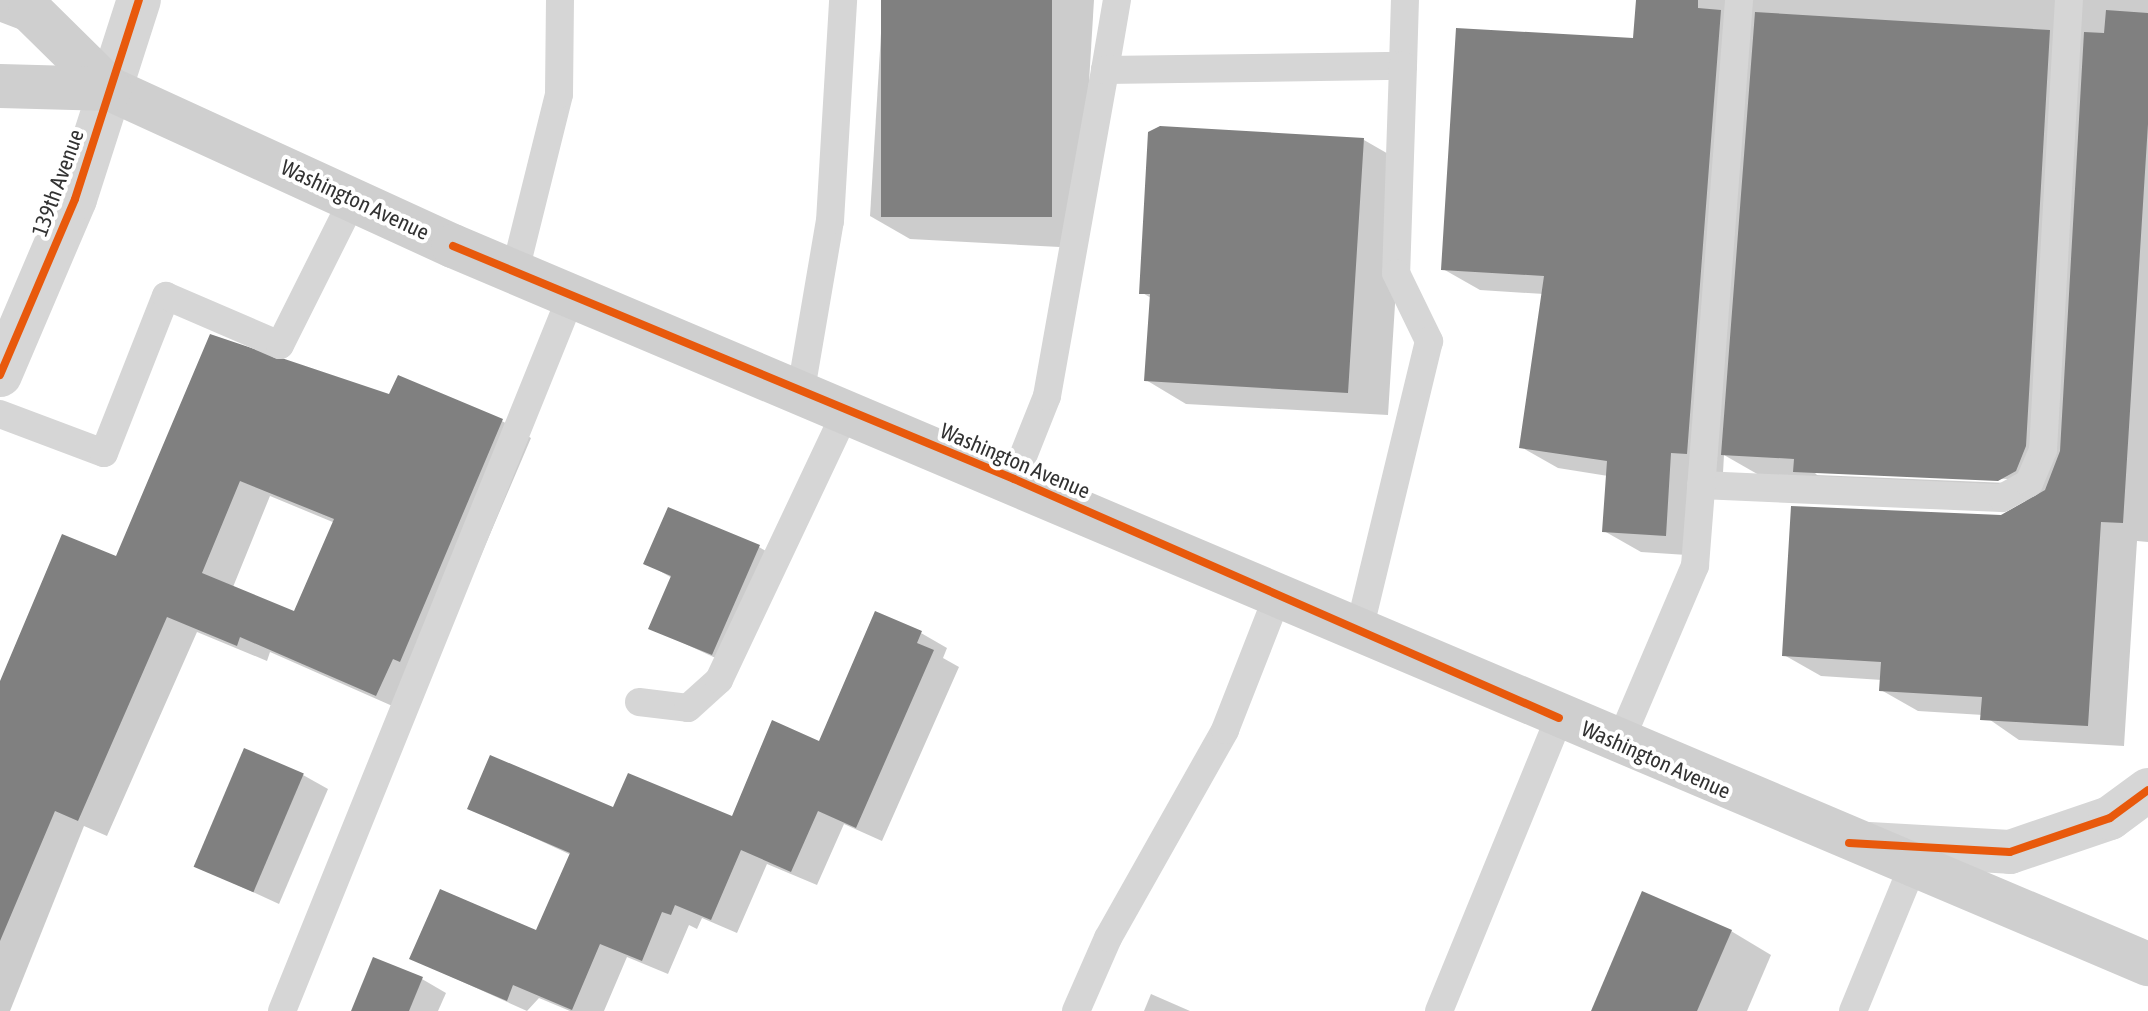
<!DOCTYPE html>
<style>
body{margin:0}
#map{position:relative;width:2148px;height:1011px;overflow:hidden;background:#fff;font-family:"Asap Condensed",sans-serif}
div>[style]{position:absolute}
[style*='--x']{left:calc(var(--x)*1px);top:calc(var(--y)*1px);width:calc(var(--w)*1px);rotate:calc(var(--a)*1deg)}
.shadow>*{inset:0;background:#0003}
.building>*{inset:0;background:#808080;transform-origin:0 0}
.service>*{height:28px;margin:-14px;padding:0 14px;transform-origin:14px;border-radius:14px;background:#d6d6d6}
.minor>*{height:44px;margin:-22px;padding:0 22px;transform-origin:22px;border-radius:22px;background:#d6d6d6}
.tertiary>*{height:44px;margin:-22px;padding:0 22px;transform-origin:22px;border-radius:22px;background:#d6d6d6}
.secondary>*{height:44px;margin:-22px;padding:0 22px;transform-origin:22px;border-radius:22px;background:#cfcfcf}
.cycleway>*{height:8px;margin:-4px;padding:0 4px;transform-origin:4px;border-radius:4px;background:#e8590c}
span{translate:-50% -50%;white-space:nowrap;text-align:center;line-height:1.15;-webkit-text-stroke:8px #fff;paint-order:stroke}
.street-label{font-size:22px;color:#323232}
</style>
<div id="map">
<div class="shadow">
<div style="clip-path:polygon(883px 0,1094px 0,1079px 248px,910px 239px,870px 216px)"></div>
<div style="clip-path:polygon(evenodd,1638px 0,2148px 0,2148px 542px,2137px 541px,2124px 746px,2019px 740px,1983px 715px,1918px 711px,1881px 690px,1882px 680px,1821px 676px,1784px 655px,2030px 501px,1832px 492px,1759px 475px,1724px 455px,1723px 473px,1707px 472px,1702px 556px,1641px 552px,1604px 531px,1608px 476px,1558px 468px,1521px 447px,1544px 294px,1480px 290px,1443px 269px,1635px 40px,1638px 0,1813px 471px,2008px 479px,2008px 483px,1817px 475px,1813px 471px)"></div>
<div style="clip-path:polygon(1364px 140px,1404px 163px,1388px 415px,1186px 404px,1146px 380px,1151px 298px,1141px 292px)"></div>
<div style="clip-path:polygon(evenodd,212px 336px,390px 397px,502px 421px,531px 438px,429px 677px,406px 712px,270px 652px,267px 661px,197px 632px,107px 836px,84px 826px,10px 1011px,0 1011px,0 686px,117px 559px,212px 336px,270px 496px,335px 523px,295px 613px,233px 587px,270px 496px)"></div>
<div style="clip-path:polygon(759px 547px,783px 561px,737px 668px,651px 628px,672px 578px,646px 563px)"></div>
<div style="clip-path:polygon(921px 633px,947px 648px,943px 658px,959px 667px,882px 841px,844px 824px,817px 885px,767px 864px,737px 933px,702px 918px,697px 929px,689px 925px,668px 974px,627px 957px,604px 1011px,570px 1011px,539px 998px,527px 1011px,412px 959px,537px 933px,571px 855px,470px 808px,733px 819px,820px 743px)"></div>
<div style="clip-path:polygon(303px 775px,328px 789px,279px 904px,196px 866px)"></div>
<div style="clip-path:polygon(1731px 931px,1771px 955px,1747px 1011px,1593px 1011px)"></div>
<div style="clip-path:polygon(422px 979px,446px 993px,438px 1011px,353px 1011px)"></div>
<div style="clip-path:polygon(1151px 994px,1190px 1011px,1144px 1011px)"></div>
</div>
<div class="building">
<div style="left:881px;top:0;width:171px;height:217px"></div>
<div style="clip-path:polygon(1636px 0,1698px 0,1698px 8px,1721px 10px,1687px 454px,1671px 453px,1666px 536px,1602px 532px,1607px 461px,1519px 448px,1544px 276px,1441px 270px,1456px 28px,1633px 38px)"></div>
<div style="clip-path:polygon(2106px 10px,2148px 13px,2148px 124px,2123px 523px,2101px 522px,2088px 726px,1980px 720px,1982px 697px,1879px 691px,1881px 662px,1782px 656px,1791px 506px,2001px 515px,2045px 490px,2060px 451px,2084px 32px,2104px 33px)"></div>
<div style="clip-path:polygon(1755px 12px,2050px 30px,2026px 446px,2016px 471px,1998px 481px,1793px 472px,1794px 459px,1721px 455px)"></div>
<div style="clip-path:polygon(1160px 126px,1364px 138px,1348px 393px,1144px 381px,1150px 294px,1139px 294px,1148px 132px)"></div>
<div style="clip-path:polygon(evenodd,210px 334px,389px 394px,398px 375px,503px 419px,400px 662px,393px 659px,376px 696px,240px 637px,237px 646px,167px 617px,78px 821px,55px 811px,0 941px,0 681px,62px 534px,116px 556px,210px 334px,240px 481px,334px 519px,294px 611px,202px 573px,240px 481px)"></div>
<div style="clip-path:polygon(668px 507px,760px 545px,712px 655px,648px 629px,671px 576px,643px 564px)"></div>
<div style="clip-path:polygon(875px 611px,922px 631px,917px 643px,934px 650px,856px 828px,818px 811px,791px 872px,741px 850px,711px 920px,675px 905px,671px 915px,662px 912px,642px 961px,600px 944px,572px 1010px,513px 985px,507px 1001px,409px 959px,440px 889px,536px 930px,570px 853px,467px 809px,490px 755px,613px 807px,628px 773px,732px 816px,772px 720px,819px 741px)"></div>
<div style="left:244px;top:748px;width:65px;height:129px;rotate:23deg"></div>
<div style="clip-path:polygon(1642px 891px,1732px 930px,1697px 1011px,1591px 1011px)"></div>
<div style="clip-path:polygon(373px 957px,423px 977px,409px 1011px,351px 1011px)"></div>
</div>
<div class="service">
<div style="--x:1403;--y:66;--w:66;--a:-88.3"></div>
<div style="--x:1105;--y:70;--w:71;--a:-80.3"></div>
<div style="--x:515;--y:271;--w:182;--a:-76"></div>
<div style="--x:559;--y:94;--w:94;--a:-89.4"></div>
<div style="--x:801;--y:390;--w:171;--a:-80.3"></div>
<div style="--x:830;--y:221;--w:221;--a:-86.6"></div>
<div style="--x:0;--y:414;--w:111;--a:20.6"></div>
<div style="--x:104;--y:453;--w:169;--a:-68.5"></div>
<div style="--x:166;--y:296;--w:124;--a:23.3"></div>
<div style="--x:280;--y:345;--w:163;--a:-63.4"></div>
<div style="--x:1014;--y:479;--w:89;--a:-68.3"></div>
<div style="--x:1047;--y:396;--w:331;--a:-79.9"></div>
<div style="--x:1105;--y:70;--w:298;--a:-0.8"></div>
<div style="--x:1403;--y:66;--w:207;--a:91.9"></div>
<div style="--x:1396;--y:273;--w:76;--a:64.1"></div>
<div style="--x:1429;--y:341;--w:297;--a:103.6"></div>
<div style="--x:1701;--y:485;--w:301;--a:2.5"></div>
<div style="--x:2002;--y:498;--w:31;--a:-29"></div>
<div style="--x:2029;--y:483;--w:36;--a:-67"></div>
<div style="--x:2043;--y:450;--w:451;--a:-86.7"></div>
<div style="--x:639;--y:702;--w:49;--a:7"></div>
<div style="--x:688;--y:708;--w:42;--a:-42.1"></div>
<div style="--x:719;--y:680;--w:300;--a:-64.7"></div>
<div style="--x:1619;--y:744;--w:194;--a:-66.9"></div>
<div style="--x:1695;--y:566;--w:568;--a:-85.55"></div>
<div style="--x:282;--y:1011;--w:773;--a:-67.98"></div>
<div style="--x:1076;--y:1011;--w:80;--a:-66.3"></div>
<div style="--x:1108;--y:938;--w:239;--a:-60.6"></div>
<div style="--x:1225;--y:730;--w:145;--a:-68.6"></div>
<div style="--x:1439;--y:1011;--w:317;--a:-67.7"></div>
<div style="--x:1853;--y:1011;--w:155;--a:-67.6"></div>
</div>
<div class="minor">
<div style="--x:0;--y:375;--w:191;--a:-66.9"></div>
<div style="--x:75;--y:199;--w:209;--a:-72.2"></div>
</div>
<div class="tertiary">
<div style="--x:1869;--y:844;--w:141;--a:3.2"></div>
<div style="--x:2010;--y:852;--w:106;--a:-18.8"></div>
<div style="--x:2110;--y:818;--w:47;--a:-36.4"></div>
</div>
<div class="secondary">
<div style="--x:4;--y:0;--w:28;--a:21"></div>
<div style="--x:30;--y:10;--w:112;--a:44.6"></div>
<div style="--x:110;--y:89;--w:377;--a:24.6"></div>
<div style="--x:453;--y:246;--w:1841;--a:22.96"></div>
<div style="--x:0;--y:86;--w:110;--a:1.6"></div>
</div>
<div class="cycleway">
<div style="--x:453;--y:246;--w:607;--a:22.55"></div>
<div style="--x:1014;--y:479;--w:595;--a:23.68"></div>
<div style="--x:0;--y:375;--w:191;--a:-66.9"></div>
<div style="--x:75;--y:199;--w:209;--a:-72.2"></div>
<div style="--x:1849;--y:843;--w:161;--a:3.2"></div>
<div style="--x:2010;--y:852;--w:106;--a:-18.8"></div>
<div style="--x:2110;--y:818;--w:47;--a:-36.4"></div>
</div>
<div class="street-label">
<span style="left:58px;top:183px;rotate:-70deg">139th Avenue</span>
<span style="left:355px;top:200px;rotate:25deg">Washington Avenue</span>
<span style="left:1015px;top:461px;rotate:23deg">Washington Avenue</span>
<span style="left:1656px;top:760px;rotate:24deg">Washington Avenue</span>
</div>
</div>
